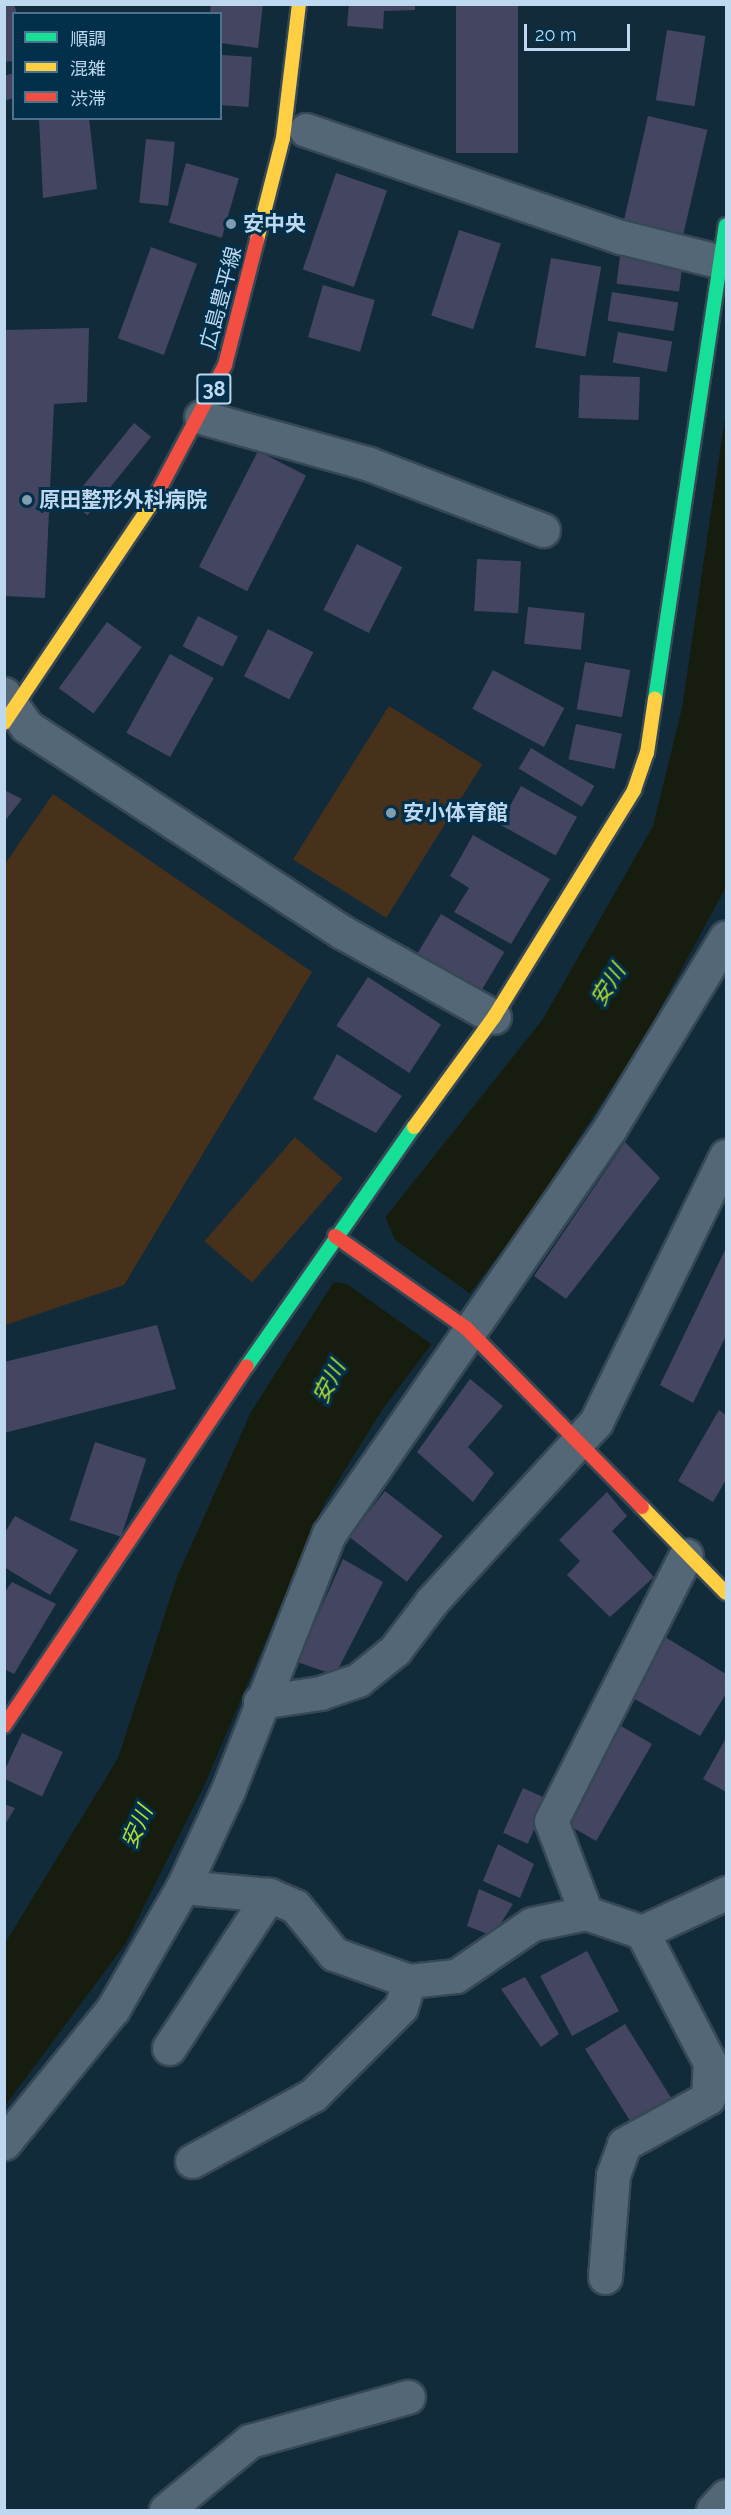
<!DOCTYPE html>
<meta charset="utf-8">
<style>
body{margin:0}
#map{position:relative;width:731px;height:2515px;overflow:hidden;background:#122b3a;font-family:Raleway,"Noto Sans JP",sans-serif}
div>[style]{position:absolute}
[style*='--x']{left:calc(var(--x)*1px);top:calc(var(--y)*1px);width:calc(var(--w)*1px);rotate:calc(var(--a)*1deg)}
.green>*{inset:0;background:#47311a;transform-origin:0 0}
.water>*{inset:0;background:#171d0e}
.pier>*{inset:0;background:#122b3a}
.building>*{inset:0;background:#444560;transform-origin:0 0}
.roads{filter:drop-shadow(2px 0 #364855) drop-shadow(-2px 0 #364855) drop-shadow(0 2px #364855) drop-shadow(0 -2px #364855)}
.street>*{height:33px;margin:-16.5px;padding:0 16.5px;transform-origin:16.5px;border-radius:16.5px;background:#536776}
.fast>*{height:14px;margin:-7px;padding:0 7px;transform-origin:7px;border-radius:7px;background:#16e098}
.slow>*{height:14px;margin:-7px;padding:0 7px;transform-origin:7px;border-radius:7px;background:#ffcf43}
.jam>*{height:14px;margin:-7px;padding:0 7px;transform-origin:7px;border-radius:7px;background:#f24e42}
.dots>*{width:16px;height:16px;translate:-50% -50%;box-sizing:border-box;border:3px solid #022f4a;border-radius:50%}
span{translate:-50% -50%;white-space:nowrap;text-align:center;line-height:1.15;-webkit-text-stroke:6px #022f4a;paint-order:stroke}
.shield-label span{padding:2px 4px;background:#022f4a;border:2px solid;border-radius:4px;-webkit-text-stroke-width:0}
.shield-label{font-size:20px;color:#bed9ef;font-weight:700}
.poi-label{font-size:21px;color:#bed9ef;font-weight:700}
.left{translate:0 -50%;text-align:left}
.street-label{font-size:21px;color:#bed9ef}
.water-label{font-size:22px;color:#b6de2e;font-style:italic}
.frame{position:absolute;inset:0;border:6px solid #bed9ef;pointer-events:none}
.legend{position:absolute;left:12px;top:12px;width:210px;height:108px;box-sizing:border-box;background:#022f4a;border:2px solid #4d738c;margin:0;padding:8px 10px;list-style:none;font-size:18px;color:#bed9ef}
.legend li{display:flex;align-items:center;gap:12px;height:30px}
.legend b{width:30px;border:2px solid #4d738c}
.scale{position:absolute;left:524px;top:24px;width:106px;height:27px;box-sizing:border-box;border:3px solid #bed9ef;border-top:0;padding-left:8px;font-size:18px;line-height:21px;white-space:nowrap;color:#bed9ef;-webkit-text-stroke:4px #022f4a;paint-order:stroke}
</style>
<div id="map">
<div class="green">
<div style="left:389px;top:706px;width:110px;height:181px;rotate:32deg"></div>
<div style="clip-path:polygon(53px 794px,312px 972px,124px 1285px,5px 1325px,5px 864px)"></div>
<div style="left:295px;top:1137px;width:63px;height:138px;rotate:41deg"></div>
</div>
<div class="water">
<div style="clip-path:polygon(726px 411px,726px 887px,643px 1040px,525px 1220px,382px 1410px,324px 1504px,204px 1786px,126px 1943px,5px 2106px,4px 1945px,118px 1758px,177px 1577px,251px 1412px,333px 1283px,543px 1019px,653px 826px,682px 708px)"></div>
</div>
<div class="pier">
<div style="clip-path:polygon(384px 1214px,395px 1240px,472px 1295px,434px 1346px,347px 1284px,330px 1281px)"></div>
</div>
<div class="building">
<div style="clip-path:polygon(4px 4px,14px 4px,17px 14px,14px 61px,4px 62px)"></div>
<div style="clip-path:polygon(211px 4px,263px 4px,258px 48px,220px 43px,220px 14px,210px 14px)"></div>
<div style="clip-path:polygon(349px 4px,415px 4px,415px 10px,384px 11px,383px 29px,347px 26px)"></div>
<div style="left:456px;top:4px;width:62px;height:149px"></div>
<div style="left:667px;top:30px;width:39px;height:71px;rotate:9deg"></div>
<div style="left:222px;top:55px;width:30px;height:50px;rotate:4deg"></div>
<div style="clip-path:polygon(14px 73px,14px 98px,4px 101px,4px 76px)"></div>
<div style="left:648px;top:116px;width:61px;height:111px;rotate:13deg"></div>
<div style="clip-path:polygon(39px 118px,89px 118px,97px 189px,43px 198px)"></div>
<div style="left:146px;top:139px;width:29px;height:64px;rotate:6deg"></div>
<div style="left:186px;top:163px;width:55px;height:62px;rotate:16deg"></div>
<div style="left:336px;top:173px;width:54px;height:102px;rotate:19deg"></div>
<div style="left:459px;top:230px;width:44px;height:90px;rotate:18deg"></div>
<div style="left:151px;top:247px;width:49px;height:97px;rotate:20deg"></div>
<div style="left:620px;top:256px;width:63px;height:28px;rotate:7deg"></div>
<div style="left:551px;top:258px;width:51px;height:91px;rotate:10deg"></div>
<div style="left:323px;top:285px;width:54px;height:54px;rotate:16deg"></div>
<div style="left:612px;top:292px;width:67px;height:29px;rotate:9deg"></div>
<div style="clip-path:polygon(89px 328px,87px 402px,54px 404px,45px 598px,4px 596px,4px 330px)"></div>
<div style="left:618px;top:332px;width:55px;height:31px;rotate:10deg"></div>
<div style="left:580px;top:375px;width:60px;height:43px;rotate:2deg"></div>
<div style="left:134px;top:423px;width:22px;height:101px;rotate:39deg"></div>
<div style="left:258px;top:451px;width:54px;height:130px;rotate:27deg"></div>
<div style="left:357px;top:544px;width:51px;height:74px;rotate:27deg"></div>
<div style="left:477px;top:559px;width:44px;height:52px;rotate:3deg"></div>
<div style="left:528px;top:607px;width:57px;height:37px;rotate:6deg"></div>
<div style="left:198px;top:616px;width:45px;height:34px;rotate:27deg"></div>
<div style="left:107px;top:622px;width:43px;height:82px;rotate:36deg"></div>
<div style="left:268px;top:629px;width:51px;height:53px;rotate:27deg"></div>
<div style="left:170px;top:654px;width:50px;height:90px;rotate:29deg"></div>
<div style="left:585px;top:662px;width:46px;height:48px;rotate:10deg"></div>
<div style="left:493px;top:670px;width:81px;height:44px;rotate:28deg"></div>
<div style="left:576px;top:724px;width:47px;height:36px;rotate:12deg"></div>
<div style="left:531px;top:748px;width:74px;height:24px;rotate:31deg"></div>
<div style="left:521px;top:786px;width:64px;height:44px;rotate:29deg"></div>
<div style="clip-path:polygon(4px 790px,22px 799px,4px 822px)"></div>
<div style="clip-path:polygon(473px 835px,550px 879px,511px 944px,454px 912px,469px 888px,450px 876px)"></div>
<div style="left:441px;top:914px;width:74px;height:48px;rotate:31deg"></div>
<div style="left:368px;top:977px;width:87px;height:58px;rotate:33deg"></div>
<div style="clip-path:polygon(337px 1054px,402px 1096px,376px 1133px,313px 1099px)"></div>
<div style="clip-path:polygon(625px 1142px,660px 1178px,566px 1299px,534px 1276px)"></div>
<div style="clip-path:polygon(726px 1248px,726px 1336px,693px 1403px,660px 1385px)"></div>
<div style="clip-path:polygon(157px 1325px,176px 1389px,4px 1433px,4px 1362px)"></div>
<div style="clip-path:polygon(470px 1379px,503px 1406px,468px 1447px,494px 1473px,473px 1502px,417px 1452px)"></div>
<div style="clip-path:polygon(719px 1410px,726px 1415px,726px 1480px,713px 1502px,678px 1481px)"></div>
<div style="left:95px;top:1442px;width:54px;height:82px;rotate:18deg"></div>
<div style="left:385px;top:1491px;width:73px;height:58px;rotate:38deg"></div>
<div style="clip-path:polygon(607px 1492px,627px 1516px,612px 1531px,654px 1577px,610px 1617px,567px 1575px,580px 1561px,559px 1540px)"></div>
<div style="clip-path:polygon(15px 1516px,78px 1550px,50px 1595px,4px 1567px,4px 1534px)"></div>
<div style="clip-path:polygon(343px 1559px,383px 1582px,335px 1675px,297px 1662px)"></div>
<div style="clip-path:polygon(12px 1582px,56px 1604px,14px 1674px,4px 1669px,4px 1593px)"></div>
<div style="clip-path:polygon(665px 1637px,726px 1674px,726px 1694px,700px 1736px,633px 1698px)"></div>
<div style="left:614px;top:1722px;width:44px;height:112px;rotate:30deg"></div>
<div style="left:22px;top:1733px;width:45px;height:49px;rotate:25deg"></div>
<div style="clip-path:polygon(726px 1738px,726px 1792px,703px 1779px)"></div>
<div style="left:523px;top:1788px;width:27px;height:49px;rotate:24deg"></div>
<div style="clip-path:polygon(4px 1804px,15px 1808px,4px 1826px)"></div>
<div style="clip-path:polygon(498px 1844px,534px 1864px,520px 1898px,483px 1881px)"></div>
<div style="clip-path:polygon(479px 1889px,513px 1904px,493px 1936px,467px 1926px)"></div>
<div style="left:587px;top:1951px;width:68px;height:53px;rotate:62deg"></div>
<div style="clip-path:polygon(525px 1977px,559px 2034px,541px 2047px,501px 1989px)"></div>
<div style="left:625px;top:2024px;width:87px;height:47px;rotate:58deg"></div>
</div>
<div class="roads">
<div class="street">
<div style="--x:306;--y:130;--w:333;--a:18.8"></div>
<div style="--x:621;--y:237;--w:104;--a:13.9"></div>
<div style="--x:201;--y:417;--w:174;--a:15.6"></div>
<div style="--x:369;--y:464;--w:186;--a:20.8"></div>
<div style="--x:4;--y:694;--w:39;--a:55"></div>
<div style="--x:26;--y:726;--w:377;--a:33.1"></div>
<div style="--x:342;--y:932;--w:174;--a:29.2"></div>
<div style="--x:260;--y:1702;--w:61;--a:-8.5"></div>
<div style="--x:320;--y:1693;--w:40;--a:-18.9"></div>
<div style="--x:358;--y:1680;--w:48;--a:-39"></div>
<div style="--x:395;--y:1650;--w:61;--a:-52.9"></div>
<div style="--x:432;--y:1601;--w:243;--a:-47.5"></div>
<div style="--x:596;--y:1422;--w:296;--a:-64"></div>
<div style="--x:183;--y:1887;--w:86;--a:5.3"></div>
<div style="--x:269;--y:1895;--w:28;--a:23"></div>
<div style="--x:295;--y:1906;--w:62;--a:50.9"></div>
<div style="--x:334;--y:1954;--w:80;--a:19.8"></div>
<div style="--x:409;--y:1981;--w:47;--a:-6.1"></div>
<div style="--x:456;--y:1976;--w:92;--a:-34.4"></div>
<div style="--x:532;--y:1924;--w:55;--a:-11.5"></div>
<div style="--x:586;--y:1913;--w:59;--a:18.7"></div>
<div style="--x:642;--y:1932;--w:93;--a:-24.9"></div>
<div style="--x:586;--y:1913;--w:98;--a:-110.8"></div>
<div style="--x:551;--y:1821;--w:298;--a:-63.1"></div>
<div style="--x:169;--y:2048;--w:183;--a:-56.8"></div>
<div style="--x:4;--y:2143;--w:173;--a:-50.9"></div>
<div style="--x:113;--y:2009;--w:141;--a:-60.2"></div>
<div style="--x:183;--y:1887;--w:107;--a:-65.1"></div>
<div style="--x:228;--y:1790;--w:275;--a:-68.5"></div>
<div style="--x:329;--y:1534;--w:494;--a:-55.3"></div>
<div style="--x:610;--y:1128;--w:223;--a:-58.7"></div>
<div style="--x:192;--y:2161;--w:138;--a:-28.6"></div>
<div style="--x:313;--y:2095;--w:124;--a:-45"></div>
<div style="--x:401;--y:2007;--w:27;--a:-73"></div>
<div style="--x:605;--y:2277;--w:102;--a:-85.5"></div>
<div style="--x:613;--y:2175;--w:33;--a:-70"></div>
<div style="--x:624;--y:2144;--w:96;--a:-28.7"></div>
<div style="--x:708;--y:2098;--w:35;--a:-87"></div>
<div style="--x:710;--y:2063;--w:148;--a:-117.4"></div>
<div style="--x:166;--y:2510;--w:109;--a:-39.4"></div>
<div style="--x:250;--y:2441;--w:164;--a:-15.6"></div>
<div style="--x:713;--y:2510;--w:19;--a:-47"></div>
</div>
<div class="fast">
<div style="--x:655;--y:699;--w:479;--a:-81.5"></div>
<div style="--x:247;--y:1366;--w:292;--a:-55.1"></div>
</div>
<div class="slow">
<div style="--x:257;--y:240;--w:105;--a:-75.7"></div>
<div style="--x:283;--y:138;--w:135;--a:-83.2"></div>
<div style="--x:4;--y:723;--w:267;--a:-56.1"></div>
<div style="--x:414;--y:1127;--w:136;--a:-54"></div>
<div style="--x:494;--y:1017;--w:267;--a:-58.3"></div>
<div style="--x:634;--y:790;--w:39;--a:-71"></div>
<div style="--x:647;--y:753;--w:55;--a:-81.6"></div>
<div style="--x:642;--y:1507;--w:120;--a:45.7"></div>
</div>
<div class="jam">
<div style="--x:153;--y:501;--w:154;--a:-62.1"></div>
<div style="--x:225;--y:365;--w:129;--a:-75.6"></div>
<div style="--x:335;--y:1236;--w:160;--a:35.1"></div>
<div style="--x:466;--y:1328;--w:251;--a:45.5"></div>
<div style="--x:4;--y:1726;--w:434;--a:-56"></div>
</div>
</div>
<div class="dots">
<div style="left:231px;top:224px;background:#829cb0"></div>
<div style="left:27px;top:500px;background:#829cb0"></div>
<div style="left:391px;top:813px;background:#829cb0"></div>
</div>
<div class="shield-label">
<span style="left:214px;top:389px">38</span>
</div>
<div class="poi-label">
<span class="left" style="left:243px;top:224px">安中央</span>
<span class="left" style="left:39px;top:500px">原田整形外科病院</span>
<span class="left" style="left:403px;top:813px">安小体育館</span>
</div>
<div class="street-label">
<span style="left:221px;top:298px;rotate:-75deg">広島豊平線</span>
</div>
<div class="water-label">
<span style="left:608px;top:985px;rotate:-58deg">安川</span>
<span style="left:329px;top:1382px;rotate:-63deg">安川</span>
<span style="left:137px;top:1827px;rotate:-66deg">安川</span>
</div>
<div class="frame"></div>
<ul class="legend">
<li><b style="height:8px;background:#16e098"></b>順調</li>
<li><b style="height:8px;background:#ffcf43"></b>混雑</li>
<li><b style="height:8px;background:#f24e42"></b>渋滞</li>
</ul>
<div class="scale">20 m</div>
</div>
